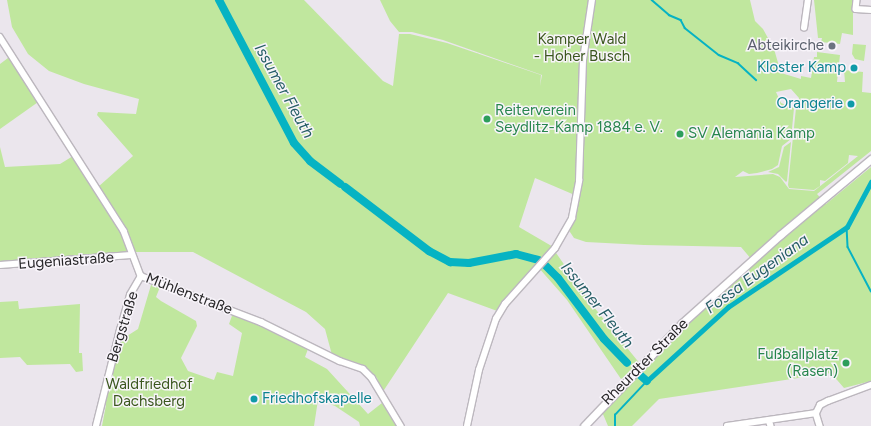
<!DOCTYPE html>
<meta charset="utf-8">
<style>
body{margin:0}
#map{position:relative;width:871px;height:426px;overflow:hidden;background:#ebe6ed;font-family:Figtree,sans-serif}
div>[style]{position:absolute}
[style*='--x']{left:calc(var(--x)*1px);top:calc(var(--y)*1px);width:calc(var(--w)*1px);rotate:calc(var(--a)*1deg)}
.green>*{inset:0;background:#c0e79e}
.stream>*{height:1.5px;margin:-0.75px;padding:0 0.75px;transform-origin:0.75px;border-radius:0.75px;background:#06b3c3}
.canal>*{height:4.5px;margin:-2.25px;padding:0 2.25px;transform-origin:2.25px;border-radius:2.25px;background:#06b3c3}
.river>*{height:8px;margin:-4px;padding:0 4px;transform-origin:4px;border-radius:4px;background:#06b3c3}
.roads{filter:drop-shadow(1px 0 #bcb7be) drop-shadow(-1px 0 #bcb7be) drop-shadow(0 1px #bcb7be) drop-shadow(0 -1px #bcb7be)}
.minor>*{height:5.5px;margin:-2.75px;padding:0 2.75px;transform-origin:2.75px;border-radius:2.75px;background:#fff}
.major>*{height:7px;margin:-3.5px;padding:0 3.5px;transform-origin:3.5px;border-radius:3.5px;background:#fff}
.dots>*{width:11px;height:11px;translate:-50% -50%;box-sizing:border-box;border:2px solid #f8f4fa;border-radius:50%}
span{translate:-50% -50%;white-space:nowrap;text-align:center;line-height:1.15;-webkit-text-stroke:3px #f8f4fa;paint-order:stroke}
.park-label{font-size:15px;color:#3b571e}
.worship-label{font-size:15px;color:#5b616d}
.right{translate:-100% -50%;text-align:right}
.culture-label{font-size:15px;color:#0d838f}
.left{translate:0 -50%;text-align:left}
.leisure-label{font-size:15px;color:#27864d}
.street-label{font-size:15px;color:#282729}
.water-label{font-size:16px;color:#255e65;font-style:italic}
</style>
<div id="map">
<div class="green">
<div style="clip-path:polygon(evenodd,7px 0,304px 0,383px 81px,393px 86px,399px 34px,410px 34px,447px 43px,541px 75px,540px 86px,542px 75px,443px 40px,412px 32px,399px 32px,390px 21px,380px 0,750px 0,755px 21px,763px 29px,774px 49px,781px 73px,801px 79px,801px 76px,811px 78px,814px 57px,817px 57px,817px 52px,840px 55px,837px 82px,845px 82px,844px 70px,863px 72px,862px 92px,871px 93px,871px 151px,817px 194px,826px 204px,871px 167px,871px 381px,844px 388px,831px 373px,659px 399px,632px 426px,608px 426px,600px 407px,640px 366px,621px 379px,567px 300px,538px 267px,500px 312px,448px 293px,382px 393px,377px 378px,362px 365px,332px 355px,325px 329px,306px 312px,193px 252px,134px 252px,98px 187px,133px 156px,97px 115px,98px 112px,136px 114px,139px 99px,84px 84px,49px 71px,28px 54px,12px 27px,7px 0,791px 89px,799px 98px,798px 107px,796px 108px,788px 185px,789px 188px,814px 190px,820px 186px,820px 180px,825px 181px,848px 163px,849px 155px,858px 156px,814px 191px,789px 189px,780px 177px,773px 174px,735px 177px,743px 171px,749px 174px,757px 173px,772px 169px,778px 165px,782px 146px,791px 139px,794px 108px,781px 103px,776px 92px,791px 89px,7px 0,535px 178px,577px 196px,568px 229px,574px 238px,586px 242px,644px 245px,741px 247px,752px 260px,641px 365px,593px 306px,554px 250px,555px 248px,519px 227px,535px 178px)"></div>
<div style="clip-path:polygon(814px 0,856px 0,853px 4px,853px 35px,842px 33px,840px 44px,821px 42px,822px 38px,818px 38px)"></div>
<div style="clip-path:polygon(853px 44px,866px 45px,864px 61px,855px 59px,852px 54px)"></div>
<div style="clip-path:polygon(12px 55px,41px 100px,0 129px,0 64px)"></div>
<div style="clip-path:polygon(791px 142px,787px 181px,786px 182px,778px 174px,768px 172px,779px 167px,784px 147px)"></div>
<div style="clip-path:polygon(0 147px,5px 167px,60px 164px,73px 156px,120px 231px,128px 254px,0 262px)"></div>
<div style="clip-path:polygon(151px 285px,160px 287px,156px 297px,161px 301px,196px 321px,197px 326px,181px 358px,188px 371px,214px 380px,217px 372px,233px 376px,242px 333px,229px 324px,233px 313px,263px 325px,308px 349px,305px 357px,327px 369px,368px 414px,382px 403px,396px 426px,360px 426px,359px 422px,335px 406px,318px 400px,314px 426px,102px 426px,106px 405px,105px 401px,123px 335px,127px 336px,138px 329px)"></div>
<div style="clip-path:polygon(18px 301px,19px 309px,80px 304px,79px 353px,82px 353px,83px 371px,76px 372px,70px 364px,27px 365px,20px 357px,0 358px,0 302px)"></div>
</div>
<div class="stream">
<div style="--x:652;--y:0;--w:23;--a:41"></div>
<div style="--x:669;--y:15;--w:13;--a:23"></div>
<div style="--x:681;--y:20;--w:9;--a:63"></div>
<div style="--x:685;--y:28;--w:43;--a:38.5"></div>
<div style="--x:719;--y:55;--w:21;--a:23"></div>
<div style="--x:738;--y:63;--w:25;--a:43"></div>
<div style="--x:847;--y:227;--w:20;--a:87"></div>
<div style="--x:848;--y:247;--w:50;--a:62.4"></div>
<div style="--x:615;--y:426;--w:11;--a:-90"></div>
<div style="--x:615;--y:415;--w:47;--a:-46.7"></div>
</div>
<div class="canal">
<div style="--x:647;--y:381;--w:110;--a:-42.4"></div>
<div style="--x:728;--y:307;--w:143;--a:-33.9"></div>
<div style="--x:847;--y:227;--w:51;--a:-61.9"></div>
</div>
<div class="river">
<div style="--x:219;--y:0;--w:161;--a:62.3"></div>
<div style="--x:294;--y:143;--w:24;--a:48"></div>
<div style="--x:310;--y:161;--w:38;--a:37"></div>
<div style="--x:345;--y:187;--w:106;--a:37.3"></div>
<div style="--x:429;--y:251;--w:24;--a:28"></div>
<div style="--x:450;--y:262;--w:19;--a:3"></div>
<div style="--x:469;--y:263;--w:48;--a:-10.8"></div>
<div style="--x:516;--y:254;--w:23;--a:15"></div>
<div style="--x:545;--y:265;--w:18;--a:45"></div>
<div style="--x:558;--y:278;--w:76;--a:53"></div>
<div style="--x:604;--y:339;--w:33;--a:46"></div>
<div style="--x:640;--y:375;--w:9;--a:41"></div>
</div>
<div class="roads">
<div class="minor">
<div style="--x:857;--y:0;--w:9;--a:96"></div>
<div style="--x:856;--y:9;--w:15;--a:4"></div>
<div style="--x:804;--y:28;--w:28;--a:-82"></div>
<div style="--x:0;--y:37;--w:230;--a:57.4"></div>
<div style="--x:124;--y:231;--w:48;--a:69.3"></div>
<div style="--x:141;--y:276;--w:129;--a:21"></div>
<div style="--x:261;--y:322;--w:88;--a:26.3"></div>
<div style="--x:340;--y:361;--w:24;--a:19"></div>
<div style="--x:363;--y:369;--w:13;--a:45"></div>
<div style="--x:372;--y:378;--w:56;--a:58.9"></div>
<div style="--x:0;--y:265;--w:131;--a:-4.4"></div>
<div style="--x:816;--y:413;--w:9;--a:-63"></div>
<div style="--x:820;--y:405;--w:9;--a:-27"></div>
<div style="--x:828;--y:401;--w:46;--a:-20.4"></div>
<div style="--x:816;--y:413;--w:14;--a:73"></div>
<div style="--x:769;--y:420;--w:6;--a:72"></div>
<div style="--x:96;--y:426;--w:99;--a:-76"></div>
<div style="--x:120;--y:330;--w:36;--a:-74"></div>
<div style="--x:130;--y:295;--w:22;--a:-60"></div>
<div style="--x:467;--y:426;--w:57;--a:-77.9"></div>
<div style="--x:479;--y:370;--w:54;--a:-71.6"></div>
<div style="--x:496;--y:319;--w:17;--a:-59"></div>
<div style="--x:505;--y:304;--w:75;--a:-48.2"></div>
<div style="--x:555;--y:248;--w:34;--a:-60"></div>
<div style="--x:572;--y:218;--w:38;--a:-79"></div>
<div style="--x:579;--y:181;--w:121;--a:-88.1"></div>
<div style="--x:583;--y:60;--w:61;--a:-81.5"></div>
<div style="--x:727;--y:426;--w:90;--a:-8.3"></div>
</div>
<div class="major">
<div style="--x:584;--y:426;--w:142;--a:-46.4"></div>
<div style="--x:682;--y:323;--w:132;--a:-41.9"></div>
<div style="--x:780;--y:235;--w:119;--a:-39.9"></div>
</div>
</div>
<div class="dots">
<div style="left:832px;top:46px;background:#6b7280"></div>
<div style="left:854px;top:68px;background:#0f9aa8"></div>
<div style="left:851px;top:104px;background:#0f9aa8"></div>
<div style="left:487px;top:119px;background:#2e9e5b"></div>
<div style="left:680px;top:134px;background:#2e9e5b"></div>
<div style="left:846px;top:363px;background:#2e9e5b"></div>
<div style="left:254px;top:399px;background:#0f9aa8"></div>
</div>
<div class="park-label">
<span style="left:582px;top:48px">Kamper Wald<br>- Hoher Busch</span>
<span style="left:149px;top:393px">Waldfriedhof<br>Dachsberg</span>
</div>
<div class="worship-label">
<span class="right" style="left:824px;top:46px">Abteikirche</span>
</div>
<div class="culture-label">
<span class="right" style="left:846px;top:68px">Kloster Kamp</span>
<span class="right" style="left:843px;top:104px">Orangerie</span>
<span class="left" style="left:262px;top:399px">Friedhofskapelle</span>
</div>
<div class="leisure-label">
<span class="left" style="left:495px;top:119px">Reiterverein<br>Seydlitz-Kamp 1884 e. V.</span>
<span class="left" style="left:688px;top:134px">SV Alemania Kamp</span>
<span class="right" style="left:838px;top:363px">Fußballplatz<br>(Rasen)</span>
</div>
<div class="street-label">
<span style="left:66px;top:261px;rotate:-4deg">Eugeniastraße</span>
<span style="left:189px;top:294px;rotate:21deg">Mühlenstraße</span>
<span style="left:123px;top:327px;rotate:-73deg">Bergstraße</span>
<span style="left:645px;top:362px;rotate:-45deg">Rheurdter Straße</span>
</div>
<div class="water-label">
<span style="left:284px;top:91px;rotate:61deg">Issumer Fleuth</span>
<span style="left:757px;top:274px;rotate:-36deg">Fossa Eugeniana</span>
<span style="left:597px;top:305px;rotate:51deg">Issumer Fleuth</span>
</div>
</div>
